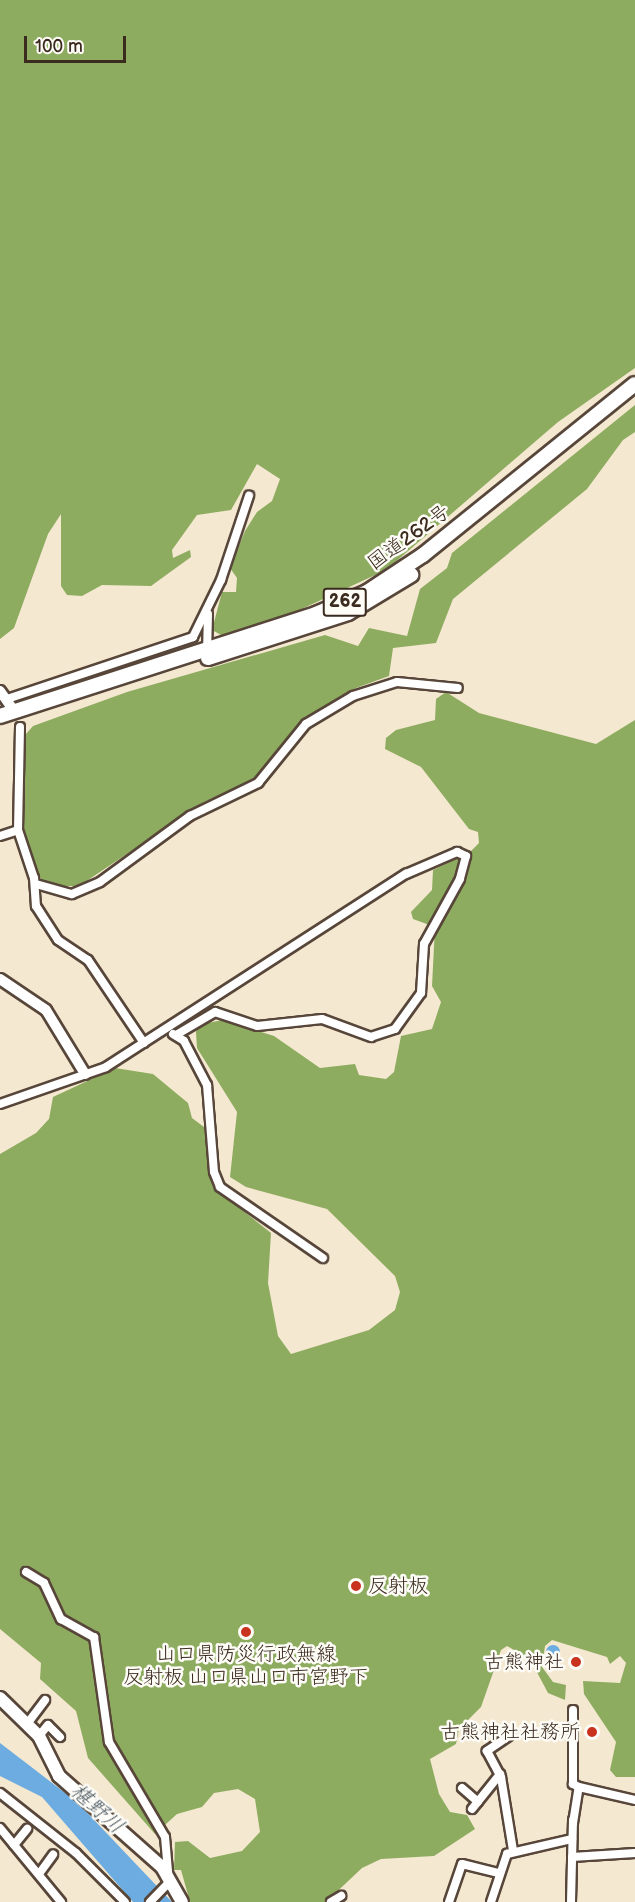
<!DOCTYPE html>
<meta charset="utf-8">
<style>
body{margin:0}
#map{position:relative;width:635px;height:1902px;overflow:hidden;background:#f4e8d1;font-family:"Balsamiq Sans","Klee One",sans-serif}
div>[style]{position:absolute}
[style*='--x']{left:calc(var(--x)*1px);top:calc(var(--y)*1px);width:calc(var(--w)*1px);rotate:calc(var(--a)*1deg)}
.forest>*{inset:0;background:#8eac5f}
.water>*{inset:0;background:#6cace0}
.round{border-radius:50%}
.roads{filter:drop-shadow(2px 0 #574639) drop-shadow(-2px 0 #574639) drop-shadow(0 2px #574639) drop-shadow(0 -2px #574639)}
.minor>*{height:8px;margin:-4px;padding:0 4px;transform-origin:4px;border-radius:4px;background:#fff}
.tertiary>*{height:10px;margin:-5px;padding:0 5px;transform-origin:5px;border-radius:5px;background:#fff}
.secondary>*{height:12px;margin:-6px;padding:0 6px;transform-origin:6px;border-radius:6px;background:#fff}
.trunk>*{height:14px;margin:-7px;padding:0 7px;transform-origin:7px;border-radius:7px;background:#fff}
.dots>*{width:16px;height:16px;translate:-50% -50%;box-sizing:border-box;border:3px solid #fdfcf7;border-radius:50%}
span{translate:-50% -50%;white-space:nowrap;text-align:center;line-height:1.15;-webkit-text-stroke:5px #fdfcf7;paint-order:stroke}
.shield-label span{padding:2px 4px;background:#fdfcf7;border:2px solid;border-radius:4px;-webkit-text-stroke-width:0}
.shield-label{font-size:18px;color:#3b2a1e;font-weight:700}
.street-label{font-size:20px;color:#3b2a1e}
.poi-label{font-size:20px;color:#3b2a1e}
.left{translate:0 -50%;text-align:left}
.right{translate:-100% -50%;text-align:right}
.water-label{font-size:21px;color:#4c5862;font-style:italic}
.scale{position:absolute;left:24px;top:36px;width:102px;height:27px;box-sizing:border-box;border:3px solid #3b2a1e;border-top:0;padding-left:8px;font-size:18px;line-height:21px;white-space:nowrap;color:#3b2a1e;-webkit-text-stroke:4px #fdfcf7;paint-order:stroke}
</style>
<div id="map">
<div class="forest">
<div style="clip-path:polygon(0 0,635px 0,635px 368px,558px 422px,386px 570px,293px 613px,223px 636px,212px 630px,222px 592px,236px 592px,237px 578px,230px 568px,245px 531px,257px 512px,272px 501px,280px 479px,257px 464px,231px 510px,197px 515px,172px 550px,173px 558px,190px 550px,191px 557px,151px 586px,102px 585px,82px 596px,67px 595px,61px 586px,61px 514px,48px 534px,14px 628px,0 639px)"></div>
<div style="clip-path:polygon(635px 405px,635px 432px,623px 440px,587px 489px,453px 599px,436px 643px,393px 648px,389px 676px,356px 688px,306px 720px,279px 747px,259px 778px,206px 801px,79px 886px,46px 886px,35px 870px,23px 824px,26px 734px,33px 726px,127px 692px,325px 635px,358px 646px,369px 628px,407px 636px,420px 589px,447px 568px,452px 553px)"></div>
<div style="clip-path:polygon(446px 692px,479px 713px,596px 744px,635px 720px,635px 1777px,616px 1777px,610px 1770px,616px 1742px,584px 1694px,583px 1681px,620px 1683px,626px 1663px,620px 1656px,610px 1664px,607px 1657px,552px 1640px,545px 1646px,542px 1667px,553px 1682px,566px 1685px,565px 1700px,548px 1693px,530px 1659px,507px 1646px,501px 1650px,481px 1707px,459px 1729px,456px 1744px,430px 1759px,439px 1794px,450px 1812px,467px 1815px,475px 1829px,434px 1856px,381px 1859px,362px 1868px,326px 1902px,190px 1902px,181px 1870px,174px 1870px,175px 1842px,188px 1841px,210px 1858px,242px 1851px,260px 1832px,255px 1799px,238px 1789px,214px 1793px,202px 1807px,177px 1814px,155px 1834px,88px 1758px,76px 1711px,40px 1679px,41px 1663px,0 1629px,0 1154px,36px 1133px,49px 1119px,53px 1097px,115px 1068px,153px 1074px,188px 1103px,192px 1118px,204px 1127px,213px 1187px,271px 1233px,268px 1283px,278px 1336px,291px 1354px,369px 1330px,395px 1310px,400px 1292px,395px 1276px,327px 1209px,246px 1187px,230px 1177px,237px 1112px,197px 1048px,196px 1033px,197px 1025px,223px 1020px,274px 1036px,320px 1068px,355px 1064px,359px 1075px,386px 1079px,394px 1072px,401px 1036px,432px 1029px,441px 1002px,432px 986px,435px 927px,413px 919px,411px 912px,432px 890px,433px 870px,469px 853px,479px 843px,478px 832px,469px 829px,421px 767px,385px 749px,386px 738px,396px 730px,435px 720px,436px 699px)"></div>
</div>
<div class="water">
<div class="round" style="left:546px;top:1645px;width:14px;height:14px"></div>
<div style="clip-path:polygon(0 1743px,77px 1802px,172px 1902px,133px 1902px,42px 1797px,0 1776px)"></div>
</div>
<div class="roads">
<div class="minor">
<div style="--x:207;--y:654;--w:40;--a:-88.6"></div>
<div style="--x:7;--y:699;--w:196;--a:-18.4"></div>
<div style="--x:193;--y:637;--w:64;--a:-63.8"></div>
<div style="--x:221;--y:580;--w:89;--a:-71.6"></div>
<div style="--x:20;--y:727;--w:103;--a:91.1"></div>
<div style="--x:18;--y:830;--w:51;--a:71.6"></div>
<div style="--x:34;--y:878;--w:28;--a:86"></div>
<div style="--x:36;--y:906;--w:40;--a:57.1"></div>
<div style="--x:58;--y:940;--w:36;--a:34"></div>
<div style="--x:88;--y:960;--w:100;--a:56"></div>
<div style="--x:0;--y:836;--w:19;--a:-18"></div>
<div style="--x:36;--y:884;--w:37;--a:16"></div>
<div style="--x:72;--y:894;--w:30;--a:-23"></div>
<div style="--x:100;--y:882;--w:112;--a:-36.3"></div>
<div style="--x:190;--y:816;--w:76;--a:-25.9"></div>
<div style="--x:258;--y:783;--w:76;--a:-50.9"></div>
<div style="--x:306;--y:724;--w:55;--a:-30.8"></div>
<div style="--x:353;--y:696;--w:46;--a:-17.7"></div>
<div style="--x:397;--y:682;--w:61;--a:5.6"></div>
<div style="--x:173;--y:1034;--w:13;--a:32"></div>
<div style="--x:184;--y:1041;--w:50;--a:62.4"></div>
<div style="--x:207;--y:1085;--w:87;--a:85.4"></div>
<div style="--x:214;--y:1172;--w:16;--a:68"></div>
<div style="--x:220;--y:1187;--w:125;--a:34.6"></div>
<div style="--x:0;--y:1104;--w:112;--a:-19.2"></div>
<div style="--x:106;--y:1067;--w:357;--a:-32.8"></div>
<div style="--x:406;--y:874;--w:56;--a:-23.3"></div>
<div style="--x:457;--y:852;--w:10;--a:24"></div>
<div style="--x:466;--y:856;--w:24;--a:105"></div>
<div style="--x:460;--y:879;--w:74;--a:119"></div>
<div style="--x:424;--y:944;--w:49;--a:93.5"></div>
<div style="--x:421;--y:993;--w:44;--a:125.8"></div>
<div style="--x:395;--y:1029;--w:25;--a:162"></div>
<div style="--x:371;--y:1037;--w:52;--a:-159.8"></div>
<div style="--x:322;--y:1019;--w:65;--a:173.9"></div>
<div style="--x:257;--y:1026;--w:44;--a:-161.6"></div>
<div style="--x:215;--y:1012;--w:45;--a:149.5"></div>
<div style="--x:26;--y:1572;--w:21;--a:31"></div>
<div style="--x:44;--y:1583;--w:40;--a:65"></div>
<div style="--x:61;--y:1619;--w:38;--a:29"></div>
<div style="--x:94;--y:1637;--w:106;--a:81.9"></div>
<div style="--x:109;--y:1742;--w:110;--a:59.5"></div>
<div style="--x:165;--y:1837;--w:37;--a:85"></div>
<div style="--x:27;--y:1724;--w:30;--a:-53"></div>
<div style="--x:39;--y:1736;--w:14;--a:-51"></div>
<div style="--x:48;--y:1725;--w:17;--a:45"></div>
<div style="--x:509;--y:1736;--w:27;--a:146"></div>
<div style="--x:487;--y:1751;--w:30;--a:62"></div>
<div style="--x:501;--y:1777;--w:74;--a:80.7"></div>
<div style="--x:579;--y:1787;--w:57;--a:13.1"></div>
<div style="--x:462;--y:1788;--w:21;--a:41"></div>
<div style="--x:0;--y:1793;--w:97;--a:38.3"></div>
<div style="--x:76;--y:1853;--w:69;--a:45"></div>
<div style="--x:472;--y:1809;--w:45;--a:-51.3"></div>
<div style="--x:573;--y:1823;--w:36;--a:-81"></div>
<div style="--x:579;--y:1787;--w:7;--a:-153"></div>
<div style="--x:573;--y:1784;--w:74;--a:-90"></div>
<div style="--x:0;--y:1828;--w:96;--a:50.5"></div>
<div style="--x:14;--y:1845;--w:21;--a:-51"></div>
<div style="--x:572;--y:1857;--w:63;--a:-3.6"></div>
<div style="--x:39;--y:1874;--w:24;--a:-54"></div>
<div style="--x:150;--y:1902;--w:30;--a:-46"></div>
<div style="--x:331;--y:1902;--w:12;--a:-31"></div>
<div style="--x:449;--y:1902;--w:40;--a:-71.1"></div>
<div style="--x:462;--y:1864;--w:38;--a:14"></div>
<div style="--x:491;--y:1902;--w:51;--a:-71.6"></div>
<div style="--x:507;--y:1854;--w:67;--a:-13"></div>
<div style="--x:571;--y:1902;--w:82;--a:-88.6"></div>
</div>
<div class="tertiary">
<div style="--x:0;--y:691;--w:21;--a:55"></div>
<div style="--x:0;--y:979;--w:55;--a:34"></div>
<div style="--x:46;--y:1010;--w:75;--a:58.6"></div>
</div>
<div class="secondary">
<div style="--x:0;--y:1698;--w:54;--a:44.3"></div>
<div style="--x:39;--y:1736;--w:45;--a:63.4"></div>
<div style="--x:59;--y:1776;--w:137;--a:41.5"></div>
<div style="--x:162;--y:1867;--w:40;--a:60.3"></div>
</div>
<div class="trunk">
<div style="--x:208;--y:658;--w:147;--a:-17.8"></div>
<div style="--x:348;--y:613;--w:74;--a:-31.1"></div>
<div style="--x:0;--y:716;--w:332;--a:-17.9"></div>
<div style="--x:316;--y:614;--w:56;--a:-23.3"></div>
<div style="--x:367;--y:592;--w:67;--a:-33.5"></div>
<div style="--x:423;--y:555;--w:272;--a:-38.9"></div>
</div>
</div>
<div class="dots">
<div style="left:356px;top:1586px;background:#c8321e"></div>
<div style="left:246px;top:1632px;background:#c8321e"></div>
<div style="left:576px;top:1662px;background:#c8321e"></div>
<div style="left:592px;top:1732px;background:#c8321e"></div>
</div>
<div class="shield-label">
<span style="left:345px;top:602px">262</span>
</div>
<div class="street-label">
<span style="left:409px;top:538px;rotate:-36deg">国道262号</span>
</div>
<div class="poi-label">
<span class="left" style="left:368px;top:1586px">反射板</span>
<span style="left:246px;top:1666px">山口県防災行政無線<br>反射板 山口県山口市宮野下</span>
<span class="right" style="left:564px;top:1662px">古熊神社</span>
<span class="right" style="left:580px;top:1732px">古熊神社社務所</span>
</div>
<div class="water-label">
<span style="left:97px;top:1809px;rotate:42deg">椹野川</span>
</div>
<div class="scale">100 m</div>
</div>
